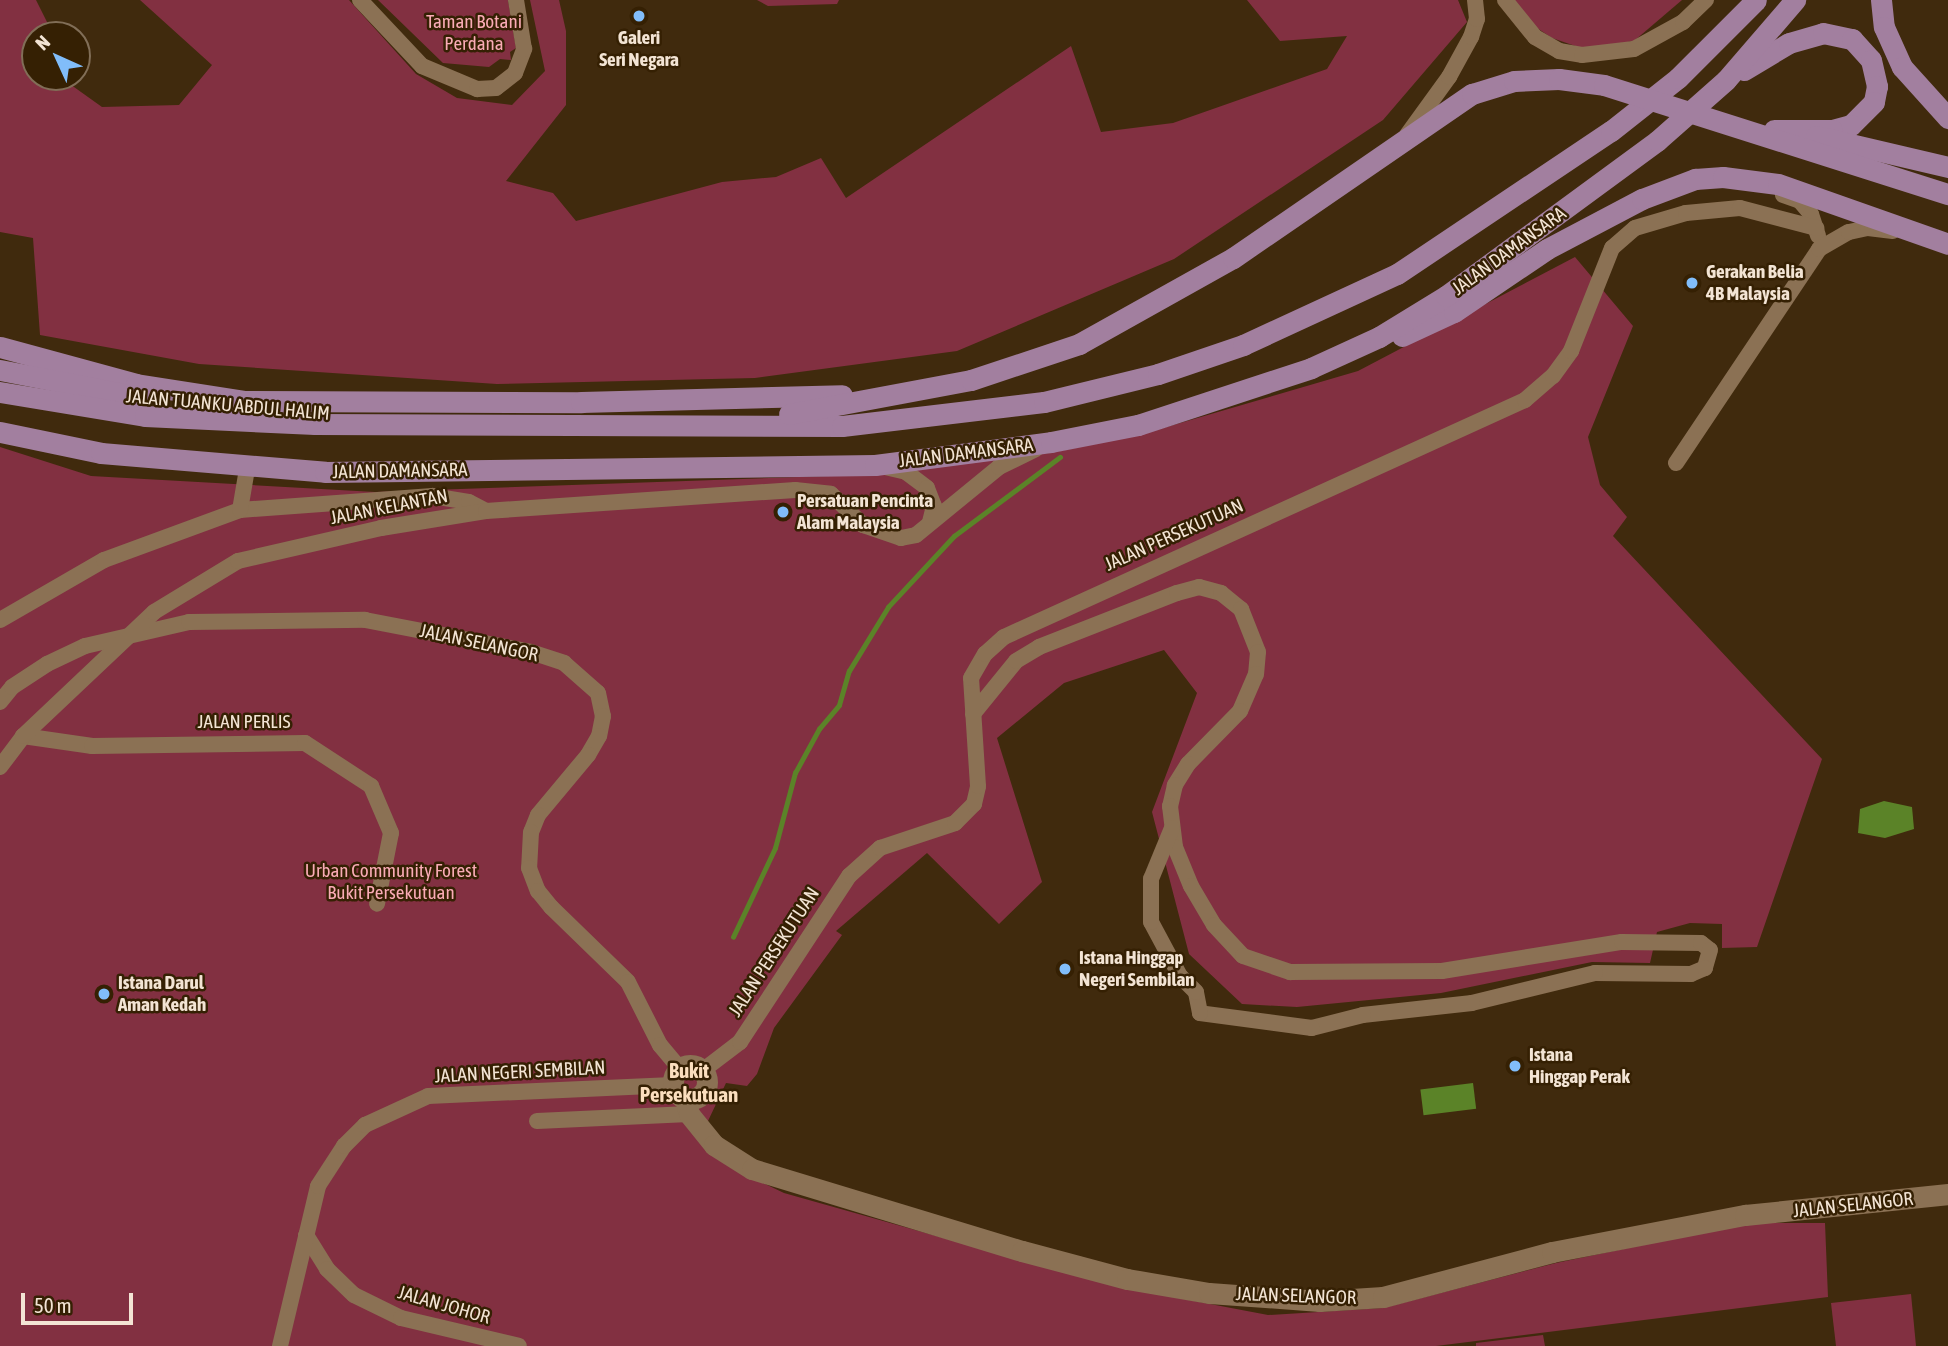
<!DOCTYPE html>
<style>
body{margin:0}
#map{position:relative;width:1948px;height:1346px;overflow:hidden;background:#402a0d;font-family:"Asap Condensed",sans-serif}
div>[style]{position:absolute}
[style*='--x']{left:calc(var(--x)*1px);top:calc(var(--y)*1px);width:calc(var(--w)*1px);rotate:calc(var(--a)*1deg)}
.green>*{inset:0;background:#823041}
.water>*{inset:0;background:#5b8328;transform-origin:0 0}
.stream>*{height:4.5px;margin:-2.25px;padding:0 2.25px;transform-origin:2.25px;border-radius:2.25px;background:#5b8328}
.street>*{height:16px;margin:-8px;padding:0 8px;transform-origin:8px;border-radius:8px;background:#8b7154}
.secondary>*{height:21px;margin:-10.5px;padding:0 10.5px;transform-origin:10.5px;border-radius:10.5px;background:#8b7154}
.secondary>.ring{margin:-10.5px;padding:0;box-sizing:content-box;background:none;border:21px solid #8b7154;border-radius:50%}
.primary>*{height:21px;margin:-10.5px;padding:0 10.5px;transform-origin:10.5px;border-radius:10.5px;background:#a27f9f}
.dots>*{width:19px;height:19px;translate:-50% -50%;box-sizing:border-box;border:4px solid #352003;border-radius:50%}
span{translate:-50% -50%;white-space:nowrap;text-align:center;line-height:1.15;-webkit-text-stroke:5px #352003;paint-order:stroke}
.park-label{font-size:19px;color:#faabb6}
.poi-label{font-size:19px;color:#f3e4d4;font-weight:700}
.left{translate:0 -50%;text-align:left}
.street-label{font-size:19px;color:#f3e4d4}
.neighbourhood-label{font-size:21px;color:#fbdebe;font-weight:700}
.north{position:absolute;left:21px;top:21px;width:70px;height:70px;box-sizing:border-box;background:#352003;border:2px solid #816e57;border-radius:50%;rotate:315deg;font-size:19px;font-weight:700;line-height:28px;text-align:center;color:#f3e4d4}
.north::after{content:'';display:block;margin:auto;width:24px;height:32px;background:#81bdfa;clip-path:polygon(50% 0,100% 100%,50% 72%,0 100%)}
.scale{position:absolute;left:21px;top:1293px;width:112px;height:32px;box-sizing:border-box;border:4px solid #f3e4d4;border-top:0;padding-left:9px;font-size:21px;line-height:24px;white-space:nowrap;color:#f3e4d4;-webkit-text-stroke:5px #352003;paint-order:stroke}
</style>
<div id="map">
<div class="green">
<div style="clip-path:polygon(0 0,36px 0,53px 34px,35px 35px,35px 77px,60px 77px,102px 107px,179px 105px,212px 65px,140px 0,349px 0,416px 74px,457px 98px,512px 105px,545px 71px,530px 0,559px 0,566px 31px,566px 105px,506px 181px,553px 193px,576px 221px,722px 182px,776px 177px,821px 158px,846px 198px,1071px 46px,1101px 132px,1173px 123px,1327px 69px,1347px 36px,1280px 41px,1247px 0,1458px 0,1467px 22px,1383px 120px,1174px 259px,957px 351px,755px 378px,497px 384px,199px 364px,40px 335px,33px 238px,0 232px)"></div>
<div style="clip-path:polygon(378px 0,508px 0,516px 48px,510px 52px,511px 60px,500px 59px,489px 67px,443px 63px)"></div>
<div style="clip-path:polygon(757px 0,839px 0,837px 4px,768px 6px)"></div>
<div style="clip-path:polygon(1512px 0,1682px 0,1634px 41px,1584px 49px,1552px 38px,1528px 22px)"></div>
<div style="clip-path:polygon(1575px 257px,1633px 326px,1588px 437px,1600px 485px,1627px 517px,1613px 536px,1822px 759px,1757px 947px,1722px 948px,1722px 924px,1690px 923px,1657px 932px,1650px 963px,1592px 962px,1441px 993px,1297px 1007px,1242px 1004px,1189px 954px,1152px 812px,1197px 693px,1164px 650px,1064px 683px,997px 738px,1042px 882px,999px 924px,927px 853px,836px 931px,842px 935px,774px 1028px,757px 1074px,747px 1086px,726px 1083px,699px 1140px,748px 1176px,784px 1193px,1110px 1285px,1268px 1315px,1383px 1308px,1556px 1263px,1748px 1223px,1825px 1223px,1828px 1297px,1436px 1346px,0 1346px,0 447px,91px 476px,375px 492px,828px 476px,1050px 453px,1139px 435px,1358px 371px)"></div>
<div style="clip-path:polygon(1911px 1294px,1916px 1346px,1836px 1346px,1831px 1303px)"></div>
<div style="clip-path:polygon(1543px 1335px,1545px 1346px,1476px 1346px,1476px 1343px)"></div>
</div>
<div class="water">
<div style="clip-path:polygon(1884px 801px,1912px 807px,1914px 829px,1885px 838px,1858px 833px,1860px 809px)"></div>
<div style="left:1473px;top:1083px;width:26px;height:53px;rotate:83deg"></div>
</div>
<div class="stream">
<div style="--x:733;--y:937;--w:98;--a:-64.7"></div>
<div style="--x:775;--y:848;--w:78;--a:-75.1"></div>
<div style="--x:795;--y:773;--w:50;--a:-61.4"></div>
<div style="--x:819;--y:729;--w:31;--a:-50"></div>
<div style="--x:839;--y:705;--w:35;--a:-74"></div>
<div style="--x:849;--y:671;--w:75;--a:-58.6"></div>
<div style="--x:888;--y:607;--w:97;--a:-47.1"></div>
<div style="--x:954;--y:536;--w:132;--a:-36.7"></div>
</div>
<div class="street">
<div style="--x:360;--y:0;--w:91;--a:46.8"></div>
<div style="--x:422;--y:66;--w:60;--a:22.7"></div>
<div style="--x:477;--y:89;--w:19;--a:-3"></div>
<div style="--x:496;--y:88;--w:24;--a:-38"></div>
<div style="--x:515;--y:73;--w:26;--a:-69"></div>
<div style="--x:524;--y:49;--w:50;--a:-99.3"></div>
<div style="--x:1505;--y:0;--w:48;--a:51"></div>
<div style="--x:1535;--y:37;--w:28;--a:30"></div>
<div style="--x:1559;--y:51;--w:23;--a:10"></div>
<div style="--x:1582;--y:55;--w:52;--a:-6.6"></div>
<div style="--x:1634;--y:49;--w:56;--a:-28.9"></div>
<div style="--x:1683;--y:22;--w:32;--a:-44"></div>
<div style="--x:1407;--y:135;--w:72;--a:-54.1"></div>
<div style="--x:1449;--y:77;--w:46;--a:-61.2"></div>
<div style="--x:1471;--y:37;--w:19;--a:-72"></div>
<div style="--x:1477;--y:19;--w:19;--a:-96"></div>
<div style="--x:1783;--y:195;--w:18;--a:19"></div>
<div style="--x:1800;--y:201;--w:17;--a:50"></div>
<div style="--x:1811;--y:214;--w:23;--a:72"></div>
<div style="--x:1676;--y:463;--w:257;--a:-56.2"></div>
<div style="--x:1819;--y:249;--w:34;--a:-30"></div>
<div style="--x:1849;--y:232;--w:19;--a:-12"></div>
<div style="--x:1868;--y:228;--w:25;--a:7"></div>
<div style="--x:885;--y:467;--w:22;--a:13"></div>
<div style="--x:906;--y:472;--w:26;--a:37"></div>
<div style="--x:927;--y:488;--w:19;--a:69"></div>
<div style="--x:934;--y:506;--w:16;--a:104"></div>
<div style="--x:240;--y:510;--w:193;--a:-4.2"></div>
<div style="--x:432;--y:496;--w:37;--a:9"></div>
<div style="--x:469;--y:502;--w:19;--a:28"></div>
<div style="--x:0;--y:620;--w:120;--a:-30"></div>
<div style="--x:104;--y:560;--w:145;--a:-20.2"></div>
<div style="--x:240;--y:510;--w:42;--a:-80.3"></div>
<div style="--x:0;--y:702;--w:19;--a:-51"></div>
<div style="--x:12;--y:687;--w:42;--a:-33.3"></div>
<div style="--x:47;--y:664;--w:42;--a:-25.3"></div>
<div style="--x:85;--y:646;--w:107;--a:-13"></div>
<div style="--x:189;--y:622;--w:176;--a:-0.7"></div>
<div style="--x:365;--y:620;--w:169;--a:10.9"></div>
<div style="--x:531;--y:652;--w:35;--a:18"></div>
<div style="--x:564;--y:663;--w:45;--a:41.4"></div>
<div style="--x:598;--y:693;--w:24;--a:78"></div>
<div style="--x:603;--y:716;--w:20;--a:101"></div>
<div style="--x:599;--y:736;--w:22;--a:120"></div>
<div style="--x:588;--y:755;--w:78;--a:129.8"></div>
<div style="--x:538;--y:815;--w:18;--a:112"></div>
<div style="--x:531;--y:832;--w:36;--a:93"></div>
<div style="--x:529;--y:868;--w:25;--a:69"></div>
<div style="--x:538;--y:891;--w:21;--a:51"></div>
<div style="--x:551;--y:907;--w:107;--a:44.2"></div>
<div style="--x:628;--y:982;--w:71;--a:63.1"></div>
<div style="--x:660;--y:1045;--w:31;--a:50"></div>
<div style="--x:973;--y:714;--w:68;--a:-50.9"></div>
<div style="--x:1016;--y:661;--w:27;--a:-31"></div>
<div style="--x:1039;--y:647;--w:148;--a:-21.4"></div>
<div style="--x:1177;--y:593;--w:23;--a:-15"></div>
<div style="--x:1199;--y:587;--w:23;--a:15"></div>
<div style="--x:1221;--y:593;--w:26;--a:39"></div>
<div style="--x:1241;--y:609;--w:46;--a:68.4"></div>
<div style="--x:1258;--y:652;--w:22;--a:95"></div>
<div style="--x:1256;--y:674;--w:40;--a:113.4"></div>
<div style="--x:1240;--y:711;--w:74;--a:134.5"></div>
<div style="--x:1188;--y:764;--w:25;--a:122"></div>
<div style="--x:1175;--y:785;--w:22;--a:103"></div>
<div style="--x:1170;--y:806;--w:41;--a:83"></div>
<div style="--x:1175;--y:847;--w:42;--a:67.7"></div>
<div style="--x:1191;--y:886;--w:45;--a:59.5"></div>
<div style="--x:1214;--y:925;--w:42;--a:46.9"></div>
<div style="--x:1243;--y:956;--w:50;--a:18.8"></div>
<div style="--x:1290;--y:972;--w:152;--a:-0.4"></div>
<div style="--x:1442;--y:971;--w:182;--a:-9.2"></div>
<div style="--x:1622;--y:942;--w:79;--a:0.7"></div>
<div style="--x:1701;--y:943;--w:11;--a:38"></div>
<div style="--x:1710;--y:950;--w:19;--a:106"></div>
<div style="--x:1705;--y:968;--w:15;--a:157"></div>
<div style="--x:1691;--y:974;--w:96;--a:-179.4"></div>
<div style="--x:1595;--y:973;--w:127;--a:166.3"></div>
<div style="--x:1472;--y:1003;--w:110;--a:173.7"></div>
<div style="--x:1363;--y:1015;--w:53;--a:165.7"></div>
<div style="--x:1312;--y:1028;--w:113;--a:-172.4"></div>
<div style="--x:1200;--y:1013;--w:21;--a:-101"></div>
<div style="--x:1196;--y:992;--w:23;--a:-135"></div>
<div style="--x:1180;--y:976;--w:61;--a:-118.2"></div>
<div style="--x:1151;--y:922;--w:43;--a:-90"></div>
<div style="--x:1151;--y:879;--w:55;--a:-67.6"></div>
<div style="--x:23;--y:736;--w:70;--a:8.2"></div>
<div style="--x:92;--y:746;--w:213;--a:-0.8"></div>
<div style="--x:305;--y:743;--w:79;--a:33.1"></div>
<div style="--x:371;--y:786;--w:51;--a:66.9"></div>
<div style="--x:391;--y:833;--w:72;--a:101.2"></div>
<div style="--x:0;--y:767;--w:39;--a:-53"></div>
<div style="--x:23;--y:736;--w:180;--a:-43.4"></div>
<div style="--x:154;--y:612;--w:98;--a:-31.3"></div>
<div style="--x:238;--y:561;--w:147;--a:-13"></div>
<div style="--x:381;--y:528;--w:106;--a:-9.2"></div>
<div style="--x:486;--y:511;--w:310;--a:-3.9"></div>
<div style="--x:795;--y:490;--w:36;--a:6"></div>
<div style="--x:831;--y:494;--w:45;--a:44.1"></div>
<div style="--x:863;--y:525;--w:40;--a:18.9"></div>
<div style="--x:901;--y:538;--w:15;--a:-11"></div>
<div style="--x:916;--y:535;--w:107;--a:-39.3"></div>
<div style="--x:999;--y:467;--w:41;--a:-25.9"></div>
<div style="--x:702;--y:1071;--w:48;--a:-37.3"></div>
<div style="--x:740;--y:1042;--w:199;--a:-56.7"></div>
<div style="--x:849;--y:876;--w:42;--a:-42.1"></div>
<div style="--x:880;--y:848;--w:79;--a:-18.4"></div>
<div style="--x:955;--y:823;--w:27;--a:-45"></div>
<div style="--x:974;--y:804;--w:18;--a:-77"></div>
<div style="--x:978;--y:786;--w:108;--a:-93.7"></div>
<div style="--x:971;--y:678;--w:28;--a:-60"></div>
<div style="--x:985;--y:654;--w:25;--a:-42"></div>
<div style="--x:1004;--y:637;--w:572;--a:-24.46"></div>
<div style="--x:1525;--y:400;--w:37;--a:-41"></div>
<div style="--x:1553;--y:376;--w:31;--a:-54"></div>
<div style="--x:1571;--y:351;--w:111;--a:-68.3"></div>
<div style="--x:1612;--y:248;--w:30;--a:-41"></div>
<div style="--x:1635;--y:228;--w:53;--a:-16.4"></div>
<div style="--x:1686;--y:213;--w:54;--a:-5.3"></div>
<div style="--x:1740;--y:208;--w:79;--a:14.7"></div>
<div style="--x:537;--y:1121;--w:152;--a:-2.6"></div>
<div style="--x:306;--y:1235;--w:40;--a:58"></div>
<div style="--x:327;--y:1269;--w:37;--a:44"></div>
<div style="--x:354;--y:1295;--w:52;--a:26.1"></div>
<div style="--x:401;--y:1318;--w:121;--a:13.3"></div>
<div style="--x:280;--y:1346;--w:164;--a:-76.6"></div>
<div style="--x:318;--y:1186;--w:48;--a:-57"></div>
<div style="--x:344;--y:1146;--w:30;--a:-45"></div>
<div style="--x:365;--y:1125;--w:69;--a:-24.7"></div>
<div style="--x:428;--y:1096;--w:245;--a:-2.6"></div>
</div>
<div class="secondary">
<div class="ring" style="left:673px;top:1065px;width:13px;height:13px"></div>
<div style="--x:685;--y:1098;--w:16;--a:76"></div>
<div style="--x:689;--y:1114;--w:40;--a:51"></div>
<div style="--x:714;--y:1145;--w:45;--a:32.3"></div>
<div style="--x:752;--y:1169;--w:282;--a:16.9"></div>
<div style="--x:1022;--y:1251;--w:109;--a:14.9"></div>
<div style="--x:1127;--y:1279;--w:83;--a:9.7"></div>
<div style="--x:1209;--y:1293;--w:111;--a:4.1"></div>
<div style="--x:1320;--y:1301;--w:63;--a:-3.6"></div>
<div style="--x:1383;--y:1297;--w:175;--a:-14.9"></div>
<div style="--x:1552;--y:1252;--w:197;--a:-10.9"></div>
<div style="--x:1745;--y:1215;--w:204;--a:-5.9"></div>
</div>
<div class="primary">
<div style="--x:1881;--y:0;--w:27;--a:84"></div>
<div style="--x:1884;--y:27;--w:44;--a:65.8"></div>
<div style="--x:1902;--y:67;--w:69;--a:48"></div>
<div style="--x:1744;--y:70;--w:52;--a:-31"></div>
<div style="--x:1789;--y:43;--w:35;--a:-16"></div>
<div style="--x:1823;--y:33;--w:30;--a:12"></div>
<div style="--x:1852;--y:39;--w:28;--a:48"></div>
<div style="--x:1871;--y:60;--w:27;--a:77"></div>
<div style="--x:1877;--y:86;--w:16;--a:101"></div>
<div style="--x:1874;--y:102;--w:33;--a:135"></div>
<div style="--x:1851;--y:125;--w:20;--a:165"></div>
<div style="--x:1832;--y:130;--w:58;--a:180"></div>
<div style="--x:1816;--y:136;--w:136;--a:13.2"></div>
<div style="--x:1402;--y:336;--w:57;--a:-24.8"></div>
<div style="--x:1454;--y:312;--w:112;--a:-34.1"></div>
<div style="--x:1547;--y:249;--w:107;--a:-27.8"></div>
<div style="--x:1642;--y:199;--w:57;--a:-20.7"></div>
<div style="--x:1695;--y:179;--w:28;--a:-4"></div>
<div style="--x:1723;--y:177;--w:55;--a:7.3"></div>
<div style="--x:1778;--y:184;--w:180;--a:19.4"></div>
<div style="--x:0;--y:347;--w:141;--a:15.2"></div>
<div style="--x:136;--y:384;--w:109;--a:8.9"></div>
<div style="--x:244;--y:401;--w:337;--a:0.2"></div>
<div style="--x:581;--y:402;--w:261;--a:-1.5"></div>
<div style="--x:0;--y:370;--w:142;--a:11"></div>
<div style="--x:0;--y:392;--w:147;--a:9.4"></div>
<div style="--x:145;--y:416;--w:170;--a:2.7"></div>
<div style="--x:315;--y:424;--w:527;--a:0.22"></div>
<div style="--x:842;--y:426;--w:203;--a:-6.8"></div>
<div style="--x:1044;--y:402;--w:117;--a:-13.8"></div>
<div style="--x:1158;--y:374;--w:90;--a:-18.8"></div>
<div style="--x:1243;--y:345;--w:170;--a:-24.8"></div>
<div style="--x:1397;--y:274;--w:257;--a:-33.8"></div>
<div style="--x:1611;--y:131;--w:85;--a:-38.3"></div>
<div style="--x:1678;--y:78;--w:110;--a:-45"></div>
<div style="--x:789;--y:414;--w:185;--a:-10.6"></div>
<div style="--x:971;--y:380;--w:114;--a:-18.4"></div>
<div style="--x:1079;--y:344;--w:176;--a:-29.2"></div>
<div style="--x:1233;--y:258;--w:290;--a:-34.5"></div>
<div style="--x:1472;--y:94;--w:44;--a:-17.2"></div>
<div style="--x:1514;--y:81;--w:45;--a:-2.5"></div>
<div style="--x:1559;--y:79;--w:45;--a:7.6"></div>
<div style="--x:1604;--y:85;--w:361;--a:17.6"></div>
<div style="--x:0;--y:432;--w:103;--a:11.7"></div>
<div style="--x:101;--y:453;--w:225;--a:4.8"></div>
<div style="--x:325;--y:472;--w:550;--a:-0.73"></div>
<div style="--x:875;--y:465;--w:177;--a:-7.4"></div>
<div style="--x:1051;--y:442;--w:89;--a:-11.1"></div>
<div style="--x:1138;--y:425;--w:182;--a:-18.2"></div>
<div style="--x:1311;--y:368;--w:75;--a:-24.5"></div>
<div style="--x:1379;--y:337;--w:79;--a:-31.5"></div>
<div style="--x:1446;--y:296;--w:262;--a:-36.3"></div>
<div style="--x:1657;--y:141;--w:92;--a:-41.5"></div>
<div style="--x:1726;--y:80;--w:106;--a:-49.2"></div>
</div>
<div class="dots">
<div style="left:639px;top:16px;background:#81bdfa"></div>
<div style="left:1692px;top:283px;background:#81bdfa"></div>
<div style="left:783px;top:512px;background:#81bdfa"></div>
<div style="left:1065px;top:969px;background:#81bdfa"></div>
<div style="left:104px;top:994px;background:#81bdfa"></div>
<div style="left:1515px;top:1066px;background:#81bdfa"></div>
</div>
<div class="park-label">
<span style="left:474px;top:33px">Taman Botani<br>Perdana</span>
<span style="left:391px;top:882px">Urban Community Forest<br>Bukit Persekutuan</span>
</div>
<div class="poi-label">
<span style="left:639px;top:49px">Galeri<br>Seri Negara</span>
<span class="left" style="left:1706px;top:283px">Gerakan Belia<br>4B Malaysia</span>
<span class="left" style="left:797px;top:512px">Persatuan Pencinta<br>Alam Malaysia</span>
<span class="left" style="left:1079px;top:969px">Istana Hinggap<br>Negeri Sembilan</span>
<span class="left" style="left:118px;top:994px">Istana Darul<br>Aman Kedah</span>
<span class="left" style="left:1529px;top:1066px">Istana<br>Hinggap Perak</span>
</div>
<div class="street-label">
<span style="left:1509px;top:251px;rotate:-36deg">JALAN DAMANSARA</span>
<span style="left:228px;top:405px;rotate:5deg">JALAN TUANKU ABDUL HALIM</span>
<span style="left:966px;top:453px;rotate:-7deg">JALAN DAMANSARA</span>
<span style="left:400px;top:471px;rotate:-1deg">JALAN DAMANSARA</span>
<span style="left:389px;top:507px;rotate:-11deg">JALAN KELANTAN</span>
<span style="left:1174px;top:535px;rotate:-24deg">JALAN PERSEKUTUAN</span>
<span style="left:479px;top:643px;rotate:12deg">JALAN SELANGOR</span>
<span style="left:244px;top:722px">JALAN PERLIS</span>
<span style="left:774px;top:952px;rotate:-57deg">JALAN PERSEKUTUAN</span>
<span style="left:520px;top:1072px;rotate:-3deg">JALAN NEGERI SEMBILAN</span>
<span style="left:1853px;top:1205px;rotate:-6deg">JALAN SELANGOR</span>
<span style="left:1296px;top:1296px;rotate:2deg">JALAN SELANGOR</span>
<span style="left:444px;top:1305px;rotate:16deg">JALAN JOHOR</span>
</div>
<div class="neighbourhood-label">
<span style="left:689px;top:1082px">Bukit<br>Persekutuan</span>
</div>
<div class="north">N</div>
<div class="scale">50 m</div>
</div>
